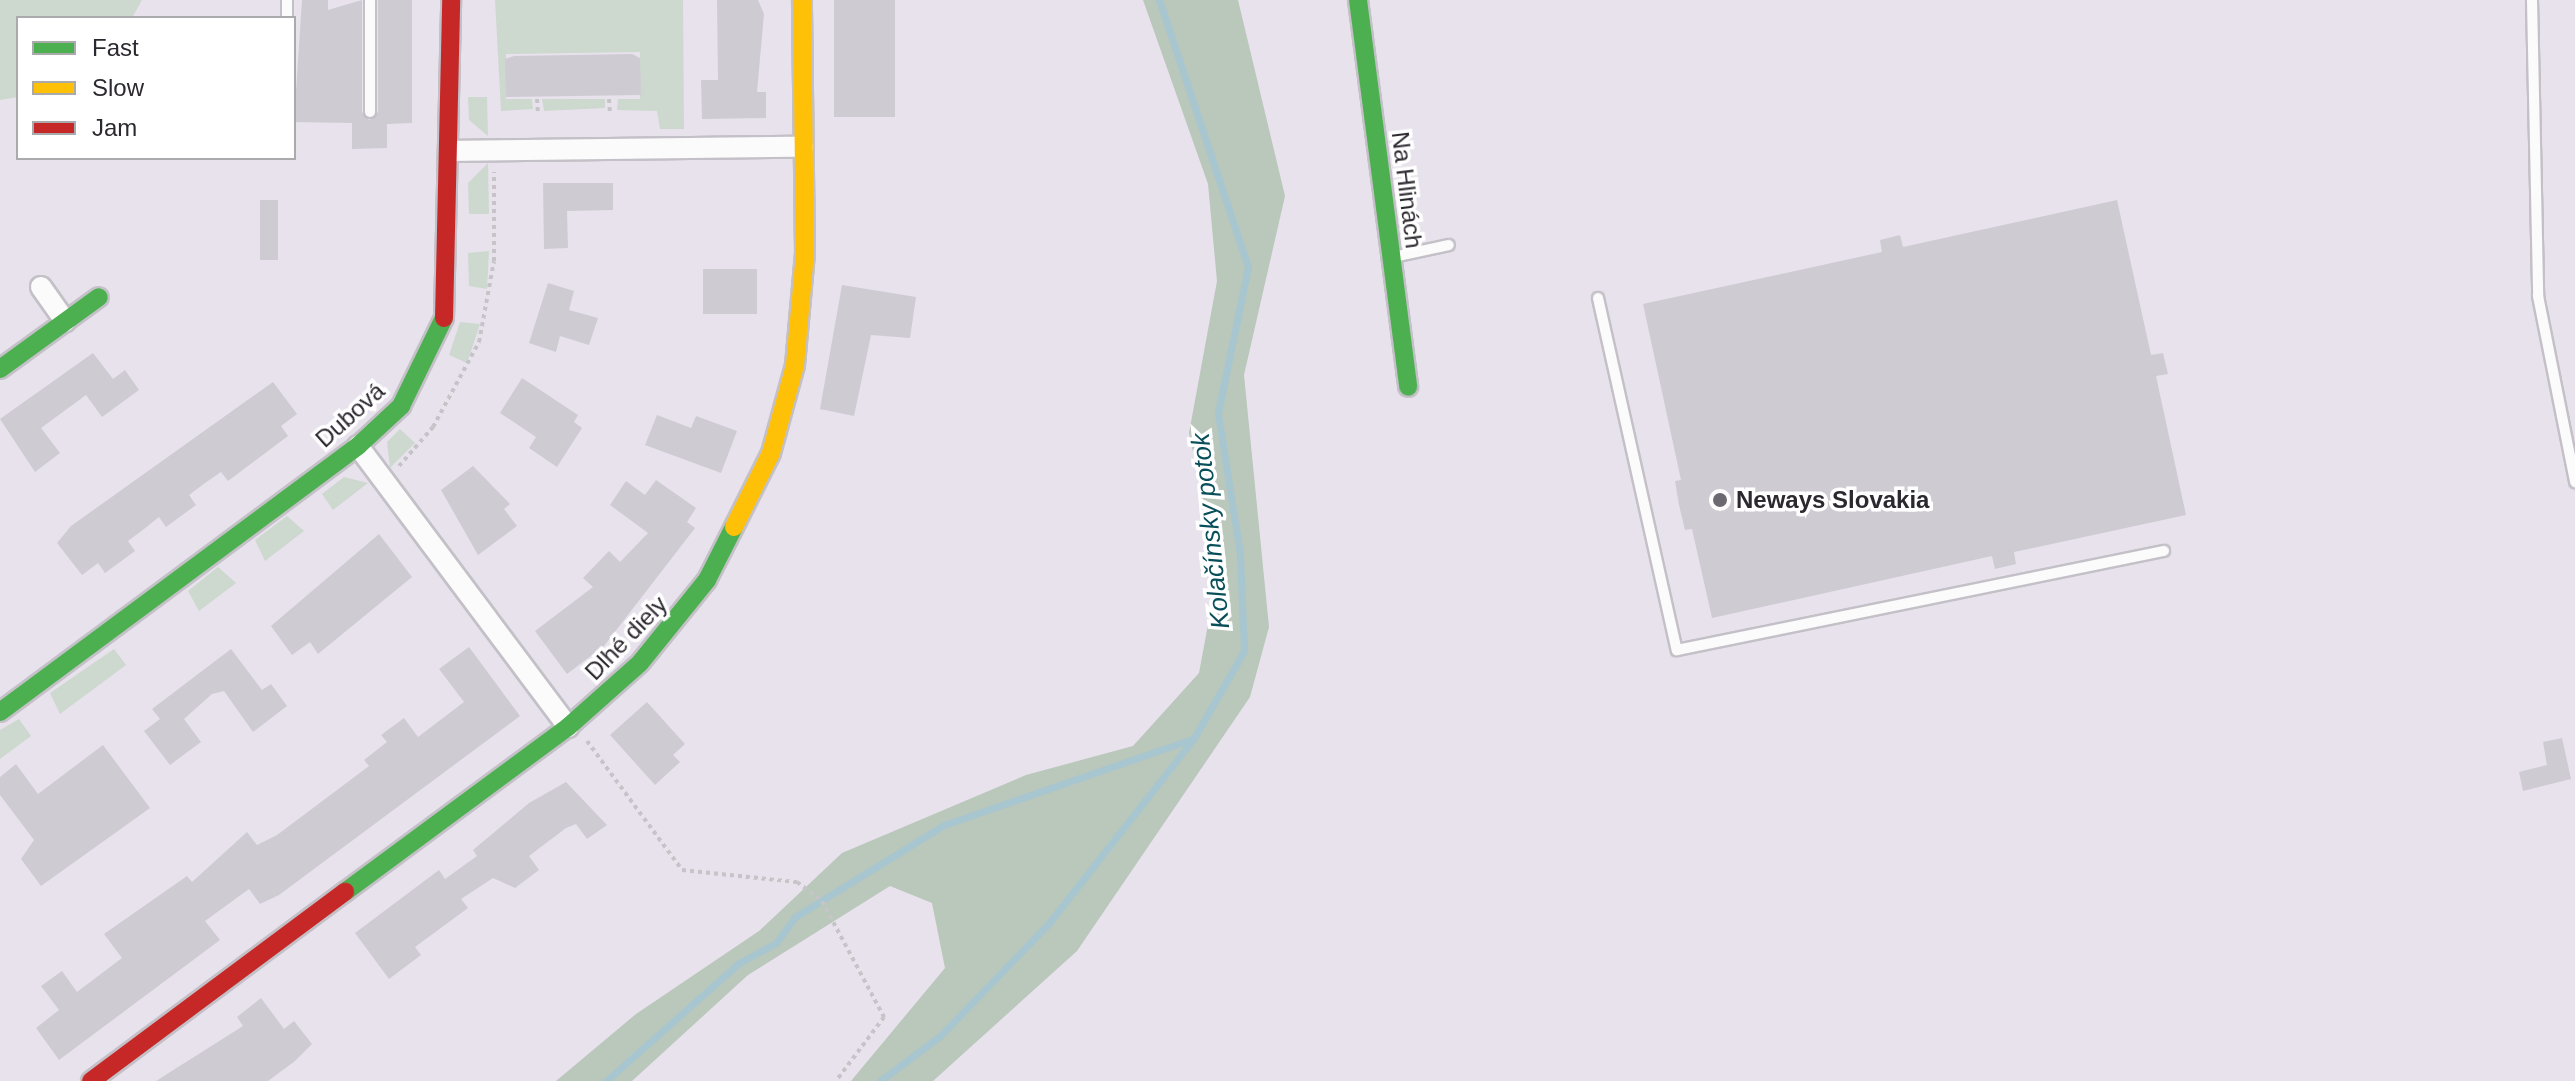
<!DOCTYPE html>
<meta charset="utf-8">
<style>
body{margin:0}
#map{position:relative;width:2575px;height:1081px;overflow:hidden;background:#e7e2ec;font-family:Helvetica,sans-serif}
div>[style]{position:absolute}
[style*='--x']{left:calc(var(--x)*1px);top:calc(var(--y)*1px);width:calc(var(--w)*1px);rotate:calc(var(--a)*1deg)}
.green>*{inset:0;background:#cdd9ce}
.forest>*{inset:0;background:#bac7bb}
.stream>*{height:7px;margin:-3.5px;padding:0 3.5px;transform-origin:3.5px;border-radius:3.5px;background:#a7c6d0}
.building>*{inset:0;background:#cfcbd3;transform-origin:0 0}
.path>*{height:4px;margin-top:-2px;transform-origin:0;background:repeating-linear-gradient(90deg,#c6c4c8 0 4px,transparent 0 8px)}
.roads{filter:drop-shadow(2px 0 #c4c0c7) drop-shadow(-2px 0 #c4c0c7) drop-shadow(0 2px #c4c0c7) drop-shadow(0 -2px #c4c0c7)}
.lane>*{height:10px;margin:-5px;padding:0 5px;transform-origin:5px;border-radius:5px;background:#fbfbfc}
.street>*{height:20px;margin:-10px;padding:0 10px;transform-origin:10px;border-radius:10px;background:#fbfbfc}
.fast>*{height:18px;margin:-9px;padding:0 9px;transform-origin:9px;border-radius:9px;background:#4caf50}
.slow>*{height:18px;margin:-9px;padding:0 9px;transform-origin:9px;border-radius:9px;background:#ffc107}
.jam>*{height:18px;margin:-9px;padding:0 9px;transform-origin:9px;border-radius:9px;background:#c62828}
.dots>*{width:22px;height:22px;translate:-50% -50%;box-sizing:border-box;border:4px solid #fff;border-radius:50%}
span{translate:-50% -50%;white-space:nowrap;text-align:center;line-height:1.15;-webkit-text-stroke:7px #fff;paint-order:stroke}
.street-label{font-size:24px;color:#2b282f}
.poi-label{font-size:24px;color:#2b282f;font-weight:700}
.left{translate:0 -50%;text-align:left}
.water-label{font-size:26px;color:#094f5a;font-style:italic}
.legend{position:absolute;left:16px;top:16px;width:280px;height:144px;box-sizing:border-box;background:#fff;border:2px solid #aaa9ac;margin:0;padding:10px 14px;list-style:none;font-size:24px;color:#2b282f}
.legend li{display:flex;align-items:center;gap:16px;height:40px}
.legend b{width:40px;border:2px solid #aaa9ac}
</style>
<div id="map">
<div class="green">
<div style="clip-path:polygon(0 0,142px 0,132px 18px,18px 18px,18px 97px,0 100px)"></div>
<div style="clip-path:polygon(495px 0,683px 0,684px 129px,660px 129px,657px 111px,617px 110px,618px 99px,640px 99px,640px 52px,506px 54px,506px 99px,532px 99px,533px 109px,501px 111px)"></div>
<div style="clip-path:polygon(468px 97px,487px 97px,488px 136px,469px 120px)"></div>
<div style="clip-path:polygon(542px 99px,605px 99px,605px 108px,544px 111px)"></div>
<div style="clip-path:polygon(488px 163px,489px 214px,469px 214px,468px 183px)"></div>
<div style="clip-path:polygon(489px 251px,487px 289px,469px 286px,468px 253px)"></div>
<div style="clip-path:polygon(460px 322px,480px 324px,467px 363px,449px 355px)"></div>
<div style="clip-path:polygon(400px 429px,415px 443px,390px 468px,387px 442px)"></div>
<div style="clip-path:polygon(344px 477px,368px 483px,333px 510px,322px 494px)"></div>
<div style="clip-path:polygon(287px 516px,304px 531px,265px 561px,255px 540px)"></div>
<div style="clip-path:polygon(218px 567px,236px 583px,199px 611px,188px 591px)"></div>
<div style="clip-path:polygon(114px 649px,126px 665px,60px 714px,50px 693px)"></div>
<div style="clip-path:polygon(19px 719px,31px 736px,0 759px,0 730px)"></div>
</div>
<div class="forest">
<div style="clip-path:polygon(1143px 0,1238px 0,1285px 196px,1244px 375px,1269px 627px,1250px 697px,1077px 951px,933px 1081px,851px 1081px,945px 968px,932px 903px,890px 886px,748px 975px,632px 1081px,556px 1081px,636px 1014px,759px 931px,842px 853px,1026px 775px,1133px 746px,1199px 673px,1218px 571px,1189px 433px,1217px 281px,1208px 184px)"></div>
</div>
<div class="stream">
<div style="--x:606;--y:1081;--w:178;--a:-41.6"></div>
<div style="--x:739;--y:963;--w:42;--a:-28.4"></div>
<div style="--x:776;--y:943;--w:32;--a:-54"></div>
<div style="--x:795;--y:917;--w:175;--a:-31.7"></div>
<div style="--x:944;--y:825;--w:262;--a:-19.1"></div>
<div style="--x:880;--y:1081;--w:75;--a:-36.9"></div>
<div style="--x:940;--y:1036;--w:157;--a:-46"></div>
<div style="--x:1049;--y:923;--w:235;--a:-51.9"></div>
<div style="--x:1194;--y:738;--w:100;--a:-60.1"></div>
<div style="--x:1244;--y:651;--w:97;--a:-92.4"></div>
<div style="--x:1240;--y:554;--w:143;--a:-98.9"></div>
<div style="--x:1218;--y:413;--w:149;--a:-78.4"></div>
<div style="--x:1248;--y:267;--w:281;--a:-108.4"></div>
</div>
<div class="building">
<div style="clip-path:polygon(302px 0,328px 0,328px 10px,362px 0,362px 112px,369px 120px,378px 112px,378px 0,412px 0,412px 123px,387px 124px,387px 148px,352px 149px,352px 123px,294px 122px)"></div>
<div style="clip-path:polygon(717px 0,758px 0,764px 14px,757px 92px,766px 92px,766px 118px,702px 119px,701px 80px,718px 80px)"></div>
<div style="left:834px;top:0;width:61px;height:117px"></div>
<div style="clip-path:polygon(632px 54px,640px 58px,641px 95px,506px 97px,505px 59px,514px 56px)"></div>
<div style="clip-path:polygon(543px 183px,613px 183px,613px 210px,567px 211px,568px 248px,544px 249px)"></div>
<div style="left:260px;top:200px;width:18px;height:60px"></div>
<div style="clip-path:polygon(2117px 200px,2151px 355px,2163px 353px,2168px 374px,2156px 376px,2186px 515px,2014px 552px,2016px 564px,1995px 569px,1992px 556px,1712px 618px,1692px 529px,1685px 530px,1679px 505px,1675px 481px,1681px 480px,1643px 304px,1882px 252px,1880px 240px,1900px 235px,1903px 247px)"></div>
<div style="left:703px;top:269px;width:54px;height:45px"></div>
<div style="clip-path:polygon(548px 283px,574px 291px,569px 310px,598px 318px,589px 345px,560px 336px,556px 352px,529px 343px)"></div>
<div style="clip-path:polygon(842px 285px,916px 297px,910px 338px,871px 335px,854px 416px,820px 409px)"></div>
<div style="clip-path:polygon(93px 353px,113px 379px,125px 370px,139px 390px,102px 417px,86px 395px,41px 428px,60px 453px,35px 472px,0 419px)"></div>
<div style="clip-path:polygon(522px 378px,578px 415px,574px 422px,582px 428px,557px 467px,529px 448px,536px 437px,500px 413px)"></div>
<div style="clip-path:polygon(273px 382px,297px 414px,281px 426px,288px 436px,228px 481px,221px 472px,205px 483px,189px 495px,196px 505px,166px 527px,159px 517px,144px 529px,128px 541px,135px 551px,105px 573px,98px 563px,82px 575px,57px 543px,71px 526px)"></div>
<div style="clip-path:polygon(657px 415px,691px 428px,696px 416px,737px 431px,721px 473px,645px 445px)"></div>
<div style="clip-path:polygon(473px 466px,510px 504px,504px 509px,517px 526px,478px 555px,441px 490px)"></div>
<div style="clip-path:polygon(656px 480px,696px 508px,687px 522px,695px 528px,604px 646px,567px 674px,535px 631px,593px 587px,583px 578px,609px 551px,620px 562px,648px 533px,610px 505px,626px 481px,645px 495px)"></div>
<div style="clip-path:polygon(379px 534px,412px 577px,318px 654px,310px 642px,292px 655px,271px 626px)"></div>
<div style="clip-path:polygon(469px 647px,520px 716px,279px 895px,260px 904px,249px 889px,205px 921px,220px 940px,59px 1060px,36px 1028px,59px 1010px,41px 986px,62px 971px,77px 992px,122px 958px,104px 934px,187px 876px,192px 882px,247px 832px,257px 845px,277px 835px,369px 766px,364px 760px,387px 742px,381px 735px,404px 718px,418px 737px,464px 702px,439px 669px)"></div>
<div style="clip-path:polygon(231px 649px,262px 690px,271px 684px,287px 706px,253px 732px,224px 691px,212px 694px,184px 719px,201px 742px,170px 765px,144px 731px,160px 719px,152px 709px)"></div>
<div style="clip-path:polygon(647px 702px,685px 744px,673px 755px,680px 762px,655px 785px,610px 735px)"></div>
<div style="clip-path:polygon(2562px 738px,2571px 779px,2523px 791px,2519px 772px,2547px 765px,2543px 742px)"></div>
<div style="clip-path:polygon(103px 745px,150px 808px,41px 886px,21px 859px,34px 840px,0 795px,0 777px,16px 764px,38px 794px)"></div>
<div style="clip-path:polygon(566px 782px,607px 825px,587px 839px,576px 824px,566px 828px,529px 856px,539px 870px,515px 888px,493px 878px,461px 899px,468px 908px,415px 947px,421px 955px,389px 979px,355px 933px,439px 870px,445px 879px,477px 856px,473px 850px,529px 803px)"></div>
<div style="clip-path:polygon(261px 998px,284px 1029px,294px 1021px,312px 1044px,295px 1061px,268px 1081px,156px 1081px,243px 1026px,237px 1017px)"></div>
</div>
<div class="path">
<div style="--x:537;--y:99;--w:16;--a:86"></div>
<div style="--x:609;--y:99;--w:15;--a:86"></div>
<div style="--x:399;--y:466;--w:52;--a:-48.9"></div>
<div style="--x:433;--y:427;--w:97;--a:-61.6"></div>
<div style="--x:479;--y:342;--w:82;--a:-79.5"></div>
<div style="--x:494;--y:261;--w:89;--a:-90"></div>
<div style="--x:587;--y:741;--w:160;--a:53.6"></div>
<div style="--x:682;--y:870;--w:116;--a:6"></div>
<div style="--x:797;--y:882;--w:31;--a:37"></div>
<div style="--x:822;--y:901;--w:132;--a:61.9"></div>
<div style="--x:884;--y:1017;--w:80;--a:126.9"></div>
</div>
<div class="roads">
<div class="lane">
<div style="--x:2532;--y:0;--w:296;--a:88.8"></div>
<div style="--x:2538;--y:296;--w:190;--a:78.7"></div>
<div style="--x:287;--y:18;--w:18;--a:-90"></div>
<div style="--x:370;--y:112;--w:112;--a:-90"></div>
<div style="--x:1393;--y:257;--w:57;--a:-12.1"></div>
<div style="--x:1598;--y:298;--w:361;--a:77.4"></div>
<div style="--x:1677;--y:650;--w:497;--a:-11.5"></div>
</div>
<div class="street">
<div style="--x:453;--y:151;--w:350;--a:-0.7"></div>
<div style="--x:41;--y:287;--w:42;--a:54.8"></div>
<div style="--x:358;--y:446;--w:351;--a:53.2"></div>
</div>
<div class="fast">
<div style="--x:1358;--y:0;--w:390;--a:82.6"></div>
<div style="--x:0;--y:369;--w:122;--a:-36"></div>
<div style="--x:0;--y:712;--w:446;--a:-36.6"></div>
<div style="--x:358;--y:446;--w:59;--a:-42.9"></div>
<div style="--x:401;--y:406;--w:98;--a:-64"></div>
<div style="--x:345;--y:892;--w:277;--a:-36.5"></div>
<div style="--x:568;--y:727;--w:96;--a:-41.6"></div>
<div style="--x:640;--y:663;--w:107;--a:-51.1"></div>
<div style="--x:707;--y:580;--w:59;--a:-63"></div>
</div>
<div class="slow">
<div style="--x:734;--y:527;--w:83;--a:-63.4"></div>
<div style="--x:771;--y:453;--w:91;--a:-74.7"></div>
<div style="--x:795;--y:365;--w:112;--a:-84.9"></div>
<div style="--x:805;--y:253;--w:253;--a:-90.7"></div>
</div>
<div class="jam">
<div style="--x:444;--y:318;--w:318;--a:-88.7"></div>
<div style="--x:91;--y:1081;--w:317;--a:-36.7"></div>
</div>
</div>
<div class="dots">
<div style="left:1720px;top:500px;background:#6d6971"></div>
</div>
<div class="street-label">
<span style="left:1407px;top:190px;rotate:83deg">Na Hlinách</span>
<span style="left:350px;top:415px;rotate:-42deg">Dubová</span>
<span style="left:626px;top:638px;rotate:-46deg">Dlhé diely</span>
</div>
<div class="poi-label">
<span class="left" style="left:1736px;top:500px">Neways Slovakia</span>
</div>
<div class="water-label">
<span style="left:1211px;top:531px;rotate:-96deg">Kolačínsky potok</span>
</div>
<ul class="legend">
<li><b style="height:10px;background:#4caf50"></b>Fast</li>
<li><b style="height:10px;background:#ffc107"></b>Slow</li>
<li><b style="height:10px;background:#c62828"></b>Jam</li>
</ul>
</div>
